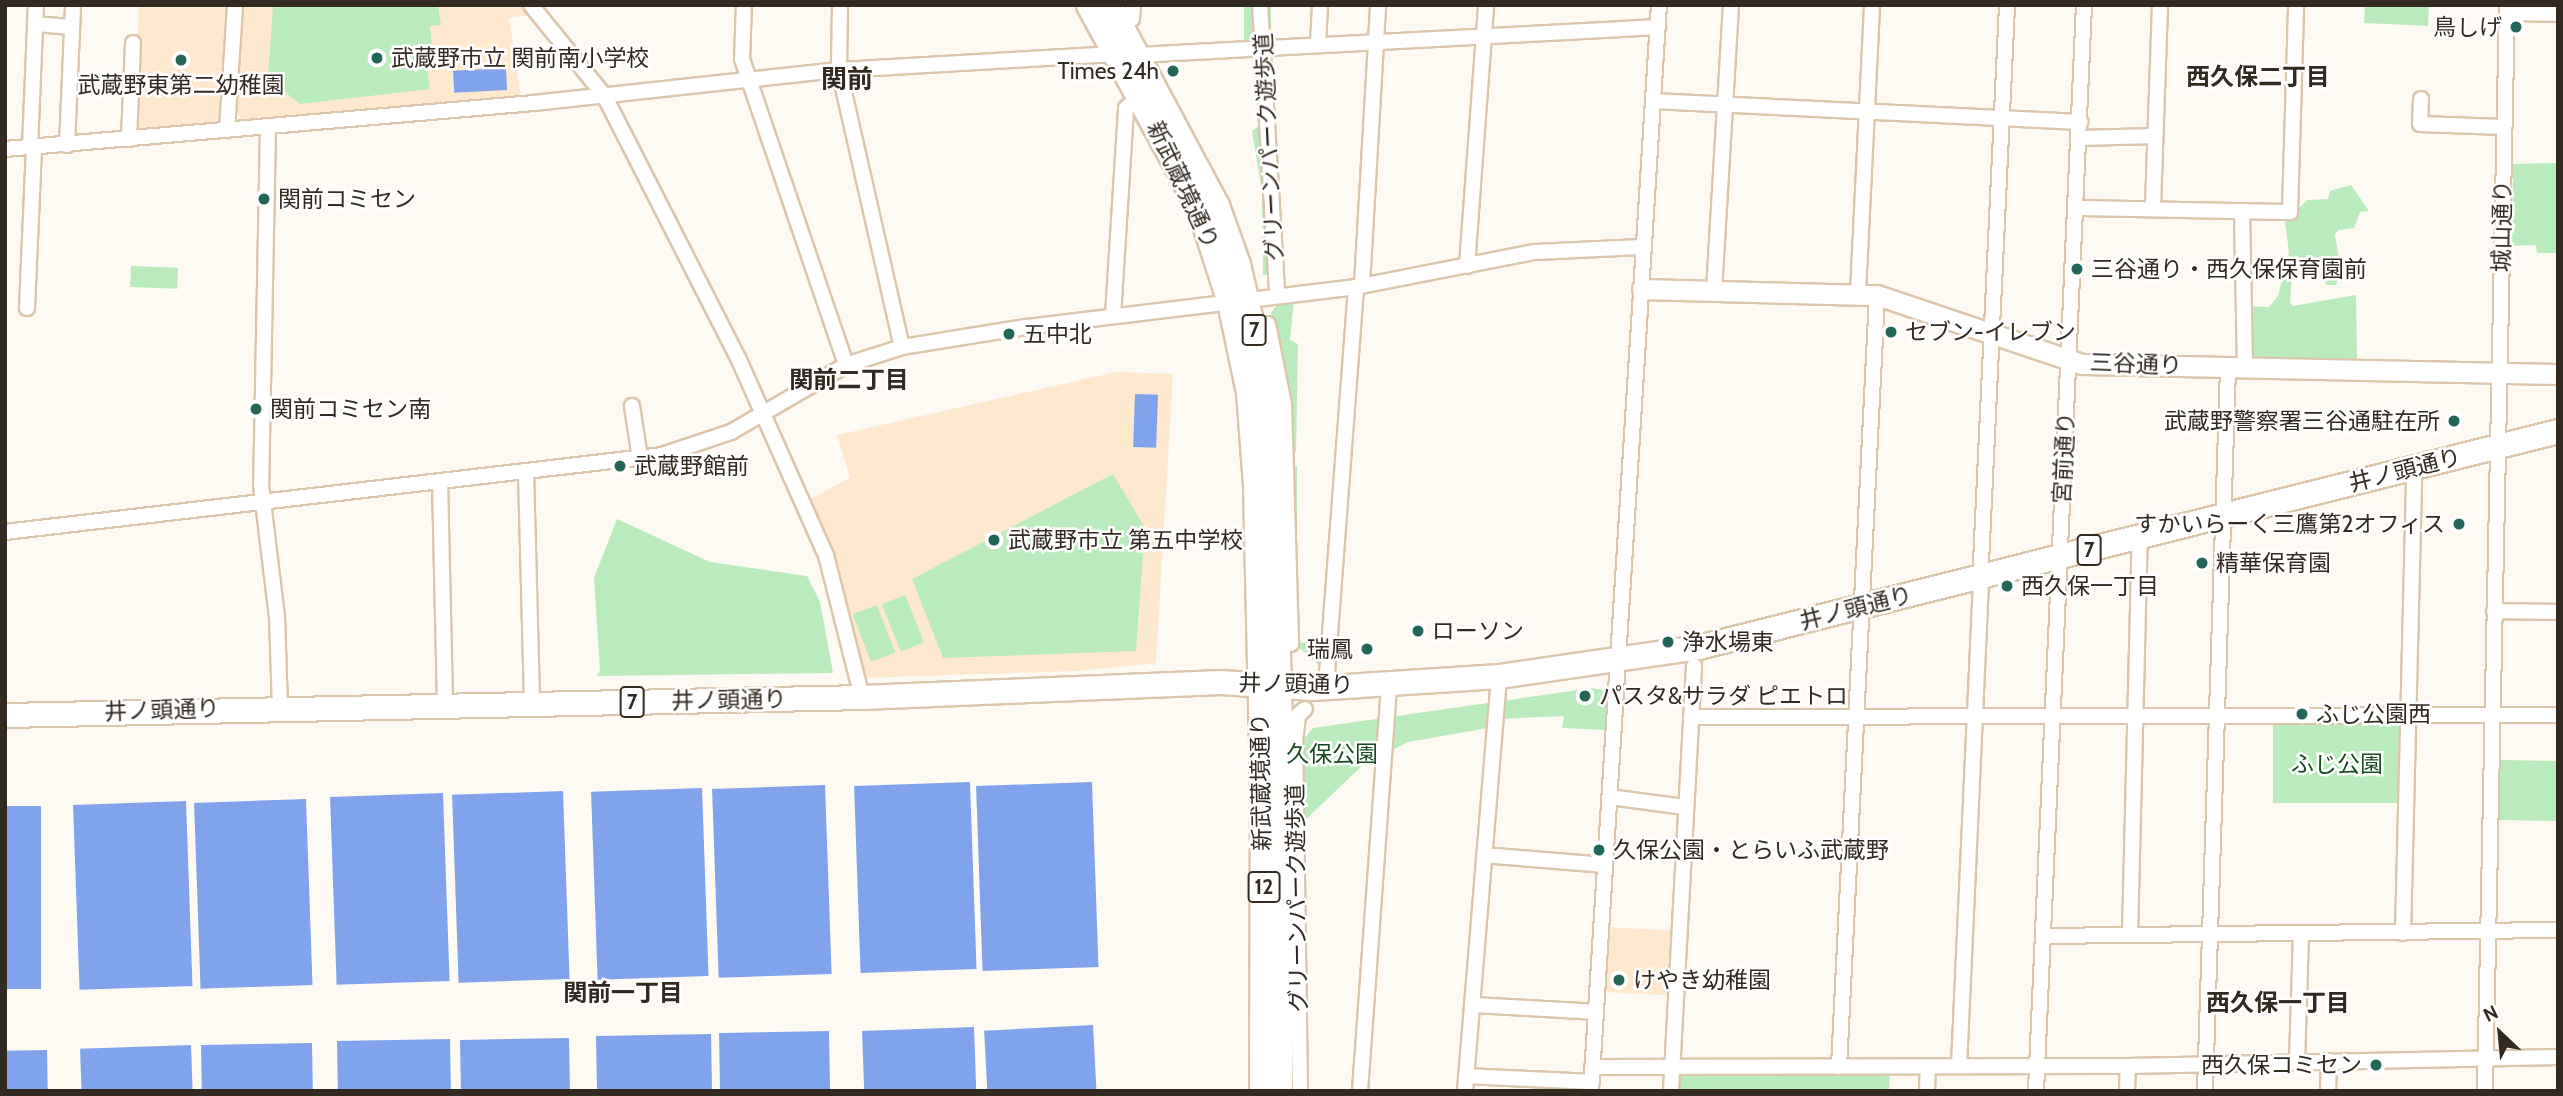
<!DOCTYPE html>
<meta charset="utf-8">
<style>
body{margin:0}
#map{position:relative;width:2563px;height:1096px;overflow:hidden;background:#fdf9f3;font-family:Cabin,"Noto Sans JP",sans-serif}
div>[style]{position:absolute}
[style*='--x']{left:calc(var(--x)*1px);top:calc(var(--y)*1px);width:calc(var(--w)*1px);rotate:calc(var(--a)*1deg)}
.built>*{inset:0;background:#fee9cf;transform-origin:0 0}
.green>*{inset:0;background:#b9ebbc;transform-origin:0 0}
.water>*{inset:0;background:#80a3ec;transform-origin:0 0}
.roads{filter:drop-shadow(2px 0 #dbc6ac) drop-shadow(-2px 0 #dbc6ac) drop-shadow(0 2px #dbc6ac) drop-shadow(0 -2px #dbc6ac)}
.street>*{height:14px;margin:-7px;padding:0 7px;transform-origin:7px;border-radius:7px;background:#fff}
.secondary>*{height:19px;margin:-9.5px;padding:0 9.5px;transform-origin:9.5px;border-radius:9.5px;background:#fff}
.primary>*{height:23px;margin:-11.5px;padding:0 11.5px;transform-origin:11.5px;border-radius:11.5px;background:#fff}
.dots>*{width:19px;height:19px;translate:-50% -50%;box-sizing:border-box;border:4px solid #fff;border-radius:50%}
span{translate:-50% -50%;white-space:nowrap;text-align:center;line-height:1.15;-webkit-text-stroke:5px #fff;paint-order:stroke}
.shield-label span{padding:2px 5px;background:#fff;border:2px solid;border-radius:5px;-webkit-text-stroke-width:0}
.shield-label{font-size:21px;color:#322a20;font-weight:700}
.poi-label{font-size:23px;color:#322a20}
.right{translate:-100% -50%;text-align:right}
.left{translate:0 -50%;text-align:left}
.street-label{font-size:23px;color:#322a20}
.park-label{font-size:23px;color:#194a21}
.neighbourhood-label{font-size:24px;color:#322a20;font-weight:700}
.quarter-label{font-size:26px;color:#322a20;font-weight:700}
.frame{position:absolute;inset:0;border:7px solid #322a20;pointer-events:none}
.north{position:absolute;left:2465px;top:998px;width:70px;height:70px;-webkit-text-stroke:5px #fff;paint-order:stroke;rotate:334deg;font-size:19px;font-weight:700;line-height:28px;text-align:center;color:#322a20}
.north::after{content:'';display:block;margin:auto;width:24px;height:32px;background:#322a20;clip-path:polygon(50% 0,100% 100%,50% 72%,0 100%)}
</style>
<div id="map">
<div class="built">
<div style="clip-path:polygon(139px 5px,228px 5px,221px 115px,212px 125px,141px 132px,134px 125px)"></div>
<div style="clip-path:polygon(242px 5px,526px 5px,532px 15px,509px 18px,521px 98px,242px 119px,236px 112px)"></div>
<div style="clip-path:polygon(1116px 372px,1173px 374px,1156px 663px,1075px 671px,861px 678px,839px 582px,810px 499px,850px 478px,837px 435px)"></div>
<div style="left:1607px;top:927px;width:70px;height:65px;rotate:3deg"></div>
</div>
<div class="green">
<div style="clip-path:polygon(273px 5px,438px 5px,441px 25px,430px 26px,432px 46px,424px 47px,430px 89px,300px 104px,268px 78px)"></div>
<div style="left:1244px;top:5px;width:27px;height:37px"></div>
<div style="clip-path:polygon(2365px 5px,2429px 5px,2428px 26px,2364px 23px)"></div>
<div style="clip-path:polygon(1257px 55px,1271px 55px,1282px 274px,1263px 275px,1262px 191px,1252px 131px,1267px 120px)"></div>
<div style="clip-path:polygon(2558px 163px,2558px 253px,2537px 253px,2536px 245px,2512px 246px,2513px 164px)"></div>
<div style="clip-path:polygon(2351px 185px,2369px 211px,2360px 212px,2354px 228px,2338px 230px,2335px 235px,2341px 271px,2336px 285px,2327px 285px,2322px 278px,2327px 263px,2293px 259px,2290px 302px,2293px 306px,2356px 295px,2357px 358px,2343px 366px,2249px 360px,2250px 306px,2269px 307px,2278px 296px,2289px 252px,2285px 222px,2307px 200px,2328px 199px,2330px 191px)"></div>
<div style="left:131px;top:266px;width:47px;height:21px;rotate:2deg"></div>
<div style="clip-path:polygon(1294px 300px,1290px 340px,1298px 344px,1296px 452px,1288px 451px,1271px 313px,1279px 302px)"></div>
<div style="clip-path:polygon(1288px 465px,1297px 466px,1297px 642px,1322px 645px,1320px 666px,1294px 643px)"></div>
<div style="clip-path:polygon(1113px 474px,1145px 528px,1136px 651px,943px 658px,912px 579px)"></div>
<div style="clip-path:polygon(617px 519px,710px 562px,807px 576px,820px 602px,833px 673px,596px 676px,600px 671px,594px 578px)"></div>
<div style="left:905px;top:595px;width:51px;height:25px;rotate:68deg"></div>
<div style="left:877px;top:605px;width:51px;height:26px;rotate:69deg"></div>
<div style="clip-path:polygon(1592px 688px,1608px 691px,1605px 730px,1562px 728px,1564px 716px,1498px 719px,1488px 728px,1408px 742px,1364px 764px,1302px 823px,1299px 745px,1313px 728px)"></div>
<div style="left:2273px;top:724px;width:126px;height:79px"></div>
<div style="left:2499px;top:760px;width:59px;height:60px;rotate:1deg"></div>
<div style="clip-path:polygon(1681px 1074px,1890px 1074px,1889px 1091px,1675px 1091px,1676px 1077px)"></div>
</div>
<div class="water">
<div style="left:506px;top:68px;width:22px;height:53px;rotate:87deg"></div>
<div style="left:1135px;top:394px;width:23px;height:53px;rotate:2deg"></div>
<div style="left:970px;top:782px;width:187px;height:116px;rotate:88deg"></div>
<div style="left:1092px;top:782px;width:185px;height:116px;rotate:88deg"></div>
<div style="left:825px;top:785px;width:189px;height:113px;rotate:88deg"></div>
<div style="left:702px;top:788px;width:188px;height:111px;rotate:88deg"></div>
<div style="left:563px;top:791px;width:188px;height:111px;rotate:88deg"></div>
<div style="left:443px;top:793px;width:188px;height:113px;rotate:88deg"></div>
<div style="left:306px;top:799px;width:186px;height:112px;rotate:88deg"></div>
<div style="left:186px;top:801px;width:185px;height:113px;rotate:88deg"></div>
<div style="left:5px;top:806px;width:36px;height:183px"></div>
<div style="left:1093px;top:1025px;width:66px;height:109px;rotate:87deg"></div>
<div style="left:974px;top:1027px;width:64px;height:112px;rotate:88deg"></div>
<div style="left:829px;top:1031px;width:60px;height:110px;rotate:89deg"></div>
<div style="left:711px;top:1034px;width:57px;height:115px;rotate:89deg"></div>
<div style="left:569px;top:1038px;width:53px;height:109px;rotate:89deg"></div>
<div style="left:450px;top:1039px;width:52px;height:113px;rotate:89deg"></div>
<div style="left:312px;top:1043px;width:48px;height:111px;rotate:89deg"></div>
<div style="left:191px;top:1045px;width:46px;height:111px;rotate:88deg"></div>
<div style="left:47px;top:1050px;width:41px;height:42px;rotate:89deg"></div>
</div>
<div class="roads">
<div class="street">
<div style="--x:531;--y:5;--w:116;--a:51"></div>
<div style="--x:604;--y:95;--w:297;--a:63"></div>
<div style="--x:739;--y:360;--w:214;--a:66"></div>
<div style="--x:826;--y:555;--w:146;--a:75.8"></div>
<div style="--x:744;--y:5;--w:54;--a:92.1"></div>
<div style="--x:742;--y:59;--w:323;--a:71.2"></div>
<div style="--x:840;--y:5;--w:65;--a:90.9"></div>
<div style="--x:839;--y:70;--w:284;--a:77.2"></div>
<div style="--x:1260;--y:5;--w:285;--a:86.6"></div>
<div style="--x:2507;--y:13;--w:51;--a:1.1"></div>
<div style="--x:1132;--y:19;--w:14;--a:-86"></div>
<div style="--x:35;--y:24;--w:37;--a:5"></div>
<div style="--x:1318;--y:44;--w:39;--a:-87"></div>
<div style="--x:1138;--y:55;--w:521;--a:-3.08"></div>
<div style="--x:2421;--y:99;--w:25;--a:92"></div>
<div style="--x:2420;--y:124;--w:84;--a:2"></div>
<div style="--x:1653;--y:101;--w:428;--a:2.8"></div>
<div style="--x:268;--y:127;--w:358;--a:91.1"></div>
<div style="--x:261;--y:485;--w:133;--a:83.1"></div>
<div style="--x:277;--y:617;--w:89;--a:88.1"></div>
<div style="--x:227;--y:130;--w:125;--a:-86.3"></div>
<div style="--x:2079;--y:138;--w:76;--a:-1.5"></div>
<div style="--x:129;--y:139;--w:96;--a:-87.6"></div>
<div style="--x:67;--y:145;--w:140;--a:-87.5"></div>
<div style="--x:30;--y:147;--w:142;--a:-87.6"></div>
<div style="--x:5;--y:149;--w:531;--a:-4.97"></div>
<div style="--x:534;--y:103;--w:307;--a:-6.2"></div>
<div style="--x:839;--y:70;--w:278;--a:-3.3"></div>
<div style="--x:2153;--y:206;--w:201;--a:-88"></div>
<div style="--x:2076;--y:208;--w:214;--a:1.1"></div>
<div style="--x:2290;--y:212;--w:207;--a:-88.3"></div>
<div style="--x:2242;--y:211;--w:157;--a:88.9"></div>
<div style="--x:1467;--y:266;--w:262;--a:-85.8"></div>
<div style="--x:1362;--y:285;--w:280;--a:-86.7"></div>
<div style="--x:1714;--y:291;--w:287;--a:-86.6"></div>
<div style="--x:1858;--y:293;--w:288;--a:-87.2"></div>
<div style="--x:27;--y:308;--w:161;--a:-87.5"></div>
<div style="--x:1113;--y:316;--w:208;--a:-86.4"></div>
<div style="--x:1126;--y:108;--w:6;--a:-39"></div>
<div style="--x:1268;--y:324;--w:82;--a:78.7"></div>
<div style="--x:1284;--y:404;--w:240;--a:88.3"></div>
<div style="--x:632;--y:406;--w:53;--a:81.3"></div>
<div style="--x:526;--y:472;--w:232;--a:88.5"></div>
<div style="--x:440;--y:482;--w:224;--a:88.7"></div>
<div style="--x:5;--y:532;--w:661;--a:-6.68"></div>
<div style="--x:662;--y:455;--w:73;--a:-18.4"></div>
<div style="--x:731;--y:432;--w:133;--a:-30.2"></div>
<div style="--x:846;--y:365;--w:59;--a:-17.8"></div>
<div style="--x:902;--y:347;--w:126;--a:-9.2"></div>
<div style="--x:1026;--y:327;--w:332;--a:-6.9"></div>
<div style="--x:1356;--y:287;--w:182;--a:-11.1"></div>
<div style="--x:1535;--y:252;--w:106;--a:-2.7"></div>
<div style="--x:1981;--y:563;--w:559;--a:-87.33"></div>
<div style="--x:2494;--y:611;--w:64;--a:0.9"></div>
<div style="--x:1326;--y:687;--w:401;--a:-85.7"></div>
<div style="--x:1691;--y:717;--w:867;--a:-0.13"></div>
<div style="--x:1610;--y:797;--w:76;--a:7.6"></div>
<div style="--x:1484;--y:855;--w:121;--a:4.7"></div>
<div style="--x:2403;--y:933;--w:465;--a:-88.6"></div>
<div style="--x:2130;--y:935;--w:398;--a:-88.6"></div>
<div style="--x:2043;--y:936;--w:515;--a:-0.67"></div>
<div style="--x:1472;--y:1005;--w:124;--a:3.2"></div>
<div style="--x:2297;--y:1062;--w:128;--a:-88.2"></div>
<div style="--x:1959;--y:1066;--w:477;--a:-87.4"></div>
<div style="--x:1592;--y:1067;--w:536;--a:-0.11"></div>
<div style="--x:2128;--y:1066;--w:430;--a:-1.2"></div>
<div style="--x:1839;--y:1067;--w:773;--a:-87.18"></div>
<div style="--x:1466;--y:1076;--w:126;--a:2.7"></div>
<div style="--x:1300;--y:1091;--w:350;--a:-90.8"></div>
<div style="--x:1295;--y:741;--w:26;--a:-83"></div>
<div style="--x:1298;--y:715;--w:9;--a:-41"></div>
<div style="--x:1360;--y:1091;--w:409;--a:-85.9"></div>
<div style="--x:1465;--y:1091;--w:416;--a:-85.3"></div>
<div style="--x:1591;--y:1091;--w:1088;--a:-86.42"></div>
<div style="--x:1671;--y:1091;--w:426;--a:-86.9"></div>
<div style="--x:1927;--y:1091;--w:24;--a:-88"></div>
<div style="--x:2036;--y:1091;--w:1087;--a:-87.47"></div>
<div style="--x:2127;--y:1091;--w:25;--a:-88"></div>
<div style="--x:2205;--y:1091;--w:724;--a:-88.18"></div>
<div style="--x:2328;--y:1091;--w:30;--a:-88"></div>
<div style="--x:2485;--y:1091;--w:1086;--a:-88.84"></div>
</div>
<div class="secondary">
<div style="--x:1642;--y:289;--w:235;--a:1.5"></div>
<div style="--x:1877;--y:295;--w:216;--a:18.6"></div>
<div style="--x:2082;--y:364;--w:476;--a:1.2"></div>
</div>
<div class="primary">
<div style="--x:1088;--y:5;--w:232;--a:61.4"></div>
<div style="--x:1199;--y:209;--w:98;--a:72.1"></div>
<div style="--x:1229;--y:302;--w:92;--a:78.1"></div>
<div style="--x:1248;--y:392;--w:94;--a:85.7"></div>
<div style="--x:1255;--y:486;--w:306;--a:88.7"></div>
<div style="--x:1262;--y:792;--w:299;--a:90.2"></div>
<div style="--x:1110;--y:5;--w:227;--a:61.9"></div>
<div style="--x:1217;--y:205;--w:63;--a:70.4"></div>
<div style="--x:1238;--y:264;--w:102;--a:76.9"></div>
<div style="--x:1261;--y:363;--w:98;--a:82.9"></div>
<div style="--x:1273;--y:460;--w:383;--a:88.5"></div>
<div style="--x:1283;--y:843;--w:248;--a:90.7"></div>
<div style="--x:5;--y:715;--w:857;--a:-1.2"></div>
<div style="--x:862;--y:697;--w:358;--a:-2.4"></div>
<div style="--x:1220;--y:682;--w:94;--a:3.7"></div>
<div style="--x:1314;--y:688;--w:185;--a:-3.7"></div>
<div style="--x:1499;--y:676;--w:201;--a:-8.3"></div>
<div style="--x:1698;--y:647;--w:887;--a:-14.1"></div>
</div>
</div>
<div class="dots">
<div style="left:2516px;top:27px;background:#226657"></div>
<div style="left:377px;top:58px;background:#226657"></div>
<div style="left:181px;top:60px;background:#226657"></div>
<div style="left:1173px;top:71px;background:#226657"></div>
<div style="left:264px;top:199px;background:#226657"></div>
<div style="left:2077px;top:269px;background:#226657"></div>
<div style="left:1891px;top:332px;background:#226657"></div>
<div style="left:1009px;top:334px;background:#226657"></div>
<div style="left:256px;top:409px;background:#226657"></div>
<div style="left:2454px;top:421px;background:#226657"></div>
<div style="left:620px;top:466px;background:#226657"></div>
<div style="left:2459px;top:524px;background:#226657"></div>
<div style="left:994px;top:540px;background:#226657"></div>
<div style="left:2202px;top:563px;background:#226657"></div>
<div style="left:2007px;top:586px;background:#226657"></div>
<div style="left:1418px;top:631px;background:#226657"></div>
<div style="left:1668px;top:642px;background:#226657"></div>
<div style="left:1367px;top:649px;background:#226657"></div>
<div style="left:1585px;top:696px;background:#226657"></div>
<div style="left:2302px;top:714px;background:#226657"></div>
<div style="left:1599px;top:850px;background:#226657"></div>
<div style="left:1619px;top:980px;background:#226657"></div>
<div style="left:2376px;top:1065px;background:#226657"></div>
</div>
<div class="shield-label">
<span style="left:1254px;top:330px">7</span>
<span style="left:2089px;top:550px">7</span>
<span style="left:632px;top:702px">7</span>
<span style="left:1264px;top:887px">12</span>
</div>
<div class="poi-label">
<span class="right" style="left:2502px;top:27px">鳥しげ</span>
<span class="left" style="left:391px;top:58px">武蔵野市立 関前南小学校</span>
<span class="right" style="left:1159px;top:71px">Times 24h</span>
<span style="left:181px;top:85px">武蔵野東第二幼稚園</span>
<span class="left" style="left:278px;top:199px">関前コミセン</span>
<span class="left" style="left:2091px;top:269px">三谷通り・西久保保育園前</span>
<span class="left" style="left:1905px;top:332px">セブン-イレブン</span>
<span class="left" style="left:1023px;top:334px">五中北</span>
<span class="left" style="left:270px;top:409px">関前コミセン南</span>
<span class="right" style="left:2440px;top:421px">武蔵野警察署三谷通駐在所</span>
<span class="left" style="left:634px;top:466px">武蔵野館前</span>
<span class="right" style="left:2445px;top:524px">すかいらーく三鷹第2オフィス</span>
<span class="left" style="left:1008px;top:540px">武蔵野市立 第五中学校</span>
<span class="left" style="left:2216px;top:563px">精華保育園</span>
<span class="left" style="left:2021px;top:586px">西久保一丁目</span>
<span class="left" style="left:1432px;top:631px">ローソン</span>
<span class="left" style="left:1682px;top:642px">浄水場東</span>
<span class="right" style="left:1353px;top:649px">瑞鳳</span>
<span class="left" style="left:1599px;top:696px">パスタ&amp;サラダ ピエトロ</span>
<span class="left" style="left:2316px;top:714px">ふじ公園西</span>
<span class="left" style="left:1613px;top:850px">久保公園・とらいふ武蔵野</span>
<span class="left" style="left:1633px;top:980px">けやき幼稚園</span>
<span class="right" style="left:2362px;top:1065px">西久保コミセン</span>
</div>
<div class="street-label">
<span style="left:1269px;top:147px;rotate:-93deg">グリーンパーク遊歩道</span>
<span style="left:1183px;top:185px;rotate:65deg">新武蔵境通り</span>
<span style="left:2502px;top:226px;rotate:-89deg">城山通り</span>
<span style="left:2136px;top:364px;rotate:2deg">三谷通り</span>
<span style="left:2064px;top:458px;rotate:-87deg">宮前通り</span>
<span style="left:2405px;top:470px;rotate:-14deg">井ノ頭通り</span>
<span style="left:1856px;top:608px;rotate:-14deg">井ノ頭通り</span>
<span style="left:1296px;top:684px;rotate:1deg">井ノ頭通り</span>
<span style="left:729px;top:700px;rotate:-1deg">井ノ頭通り</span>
<span style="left:162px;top:710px;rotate:-2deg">井ノ頭通り</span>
<span style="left:1261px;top:782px;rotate:-91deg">新武蔵境通り</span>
<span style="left:1297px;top:898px;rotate:-91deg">グリーンパーク遊歩道</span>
</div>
<div class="park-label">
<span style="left:1332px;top:754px">久保公園</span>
<span style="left:2337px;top:764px">ふじ公園</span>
</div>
<div class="neighbourhood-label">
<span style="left:2258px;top:77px">西久保二丁目</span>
<span style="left:849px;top:380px">関前二丁目</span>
<span style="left:623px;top:993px">関前一丁目</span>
<span style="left:2278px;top:1003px">西久保一丁目</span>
</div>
<div class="quarter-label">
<span style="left:847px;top:80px">関前</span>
</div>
<div class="frame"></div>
<div class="north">N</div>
</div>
